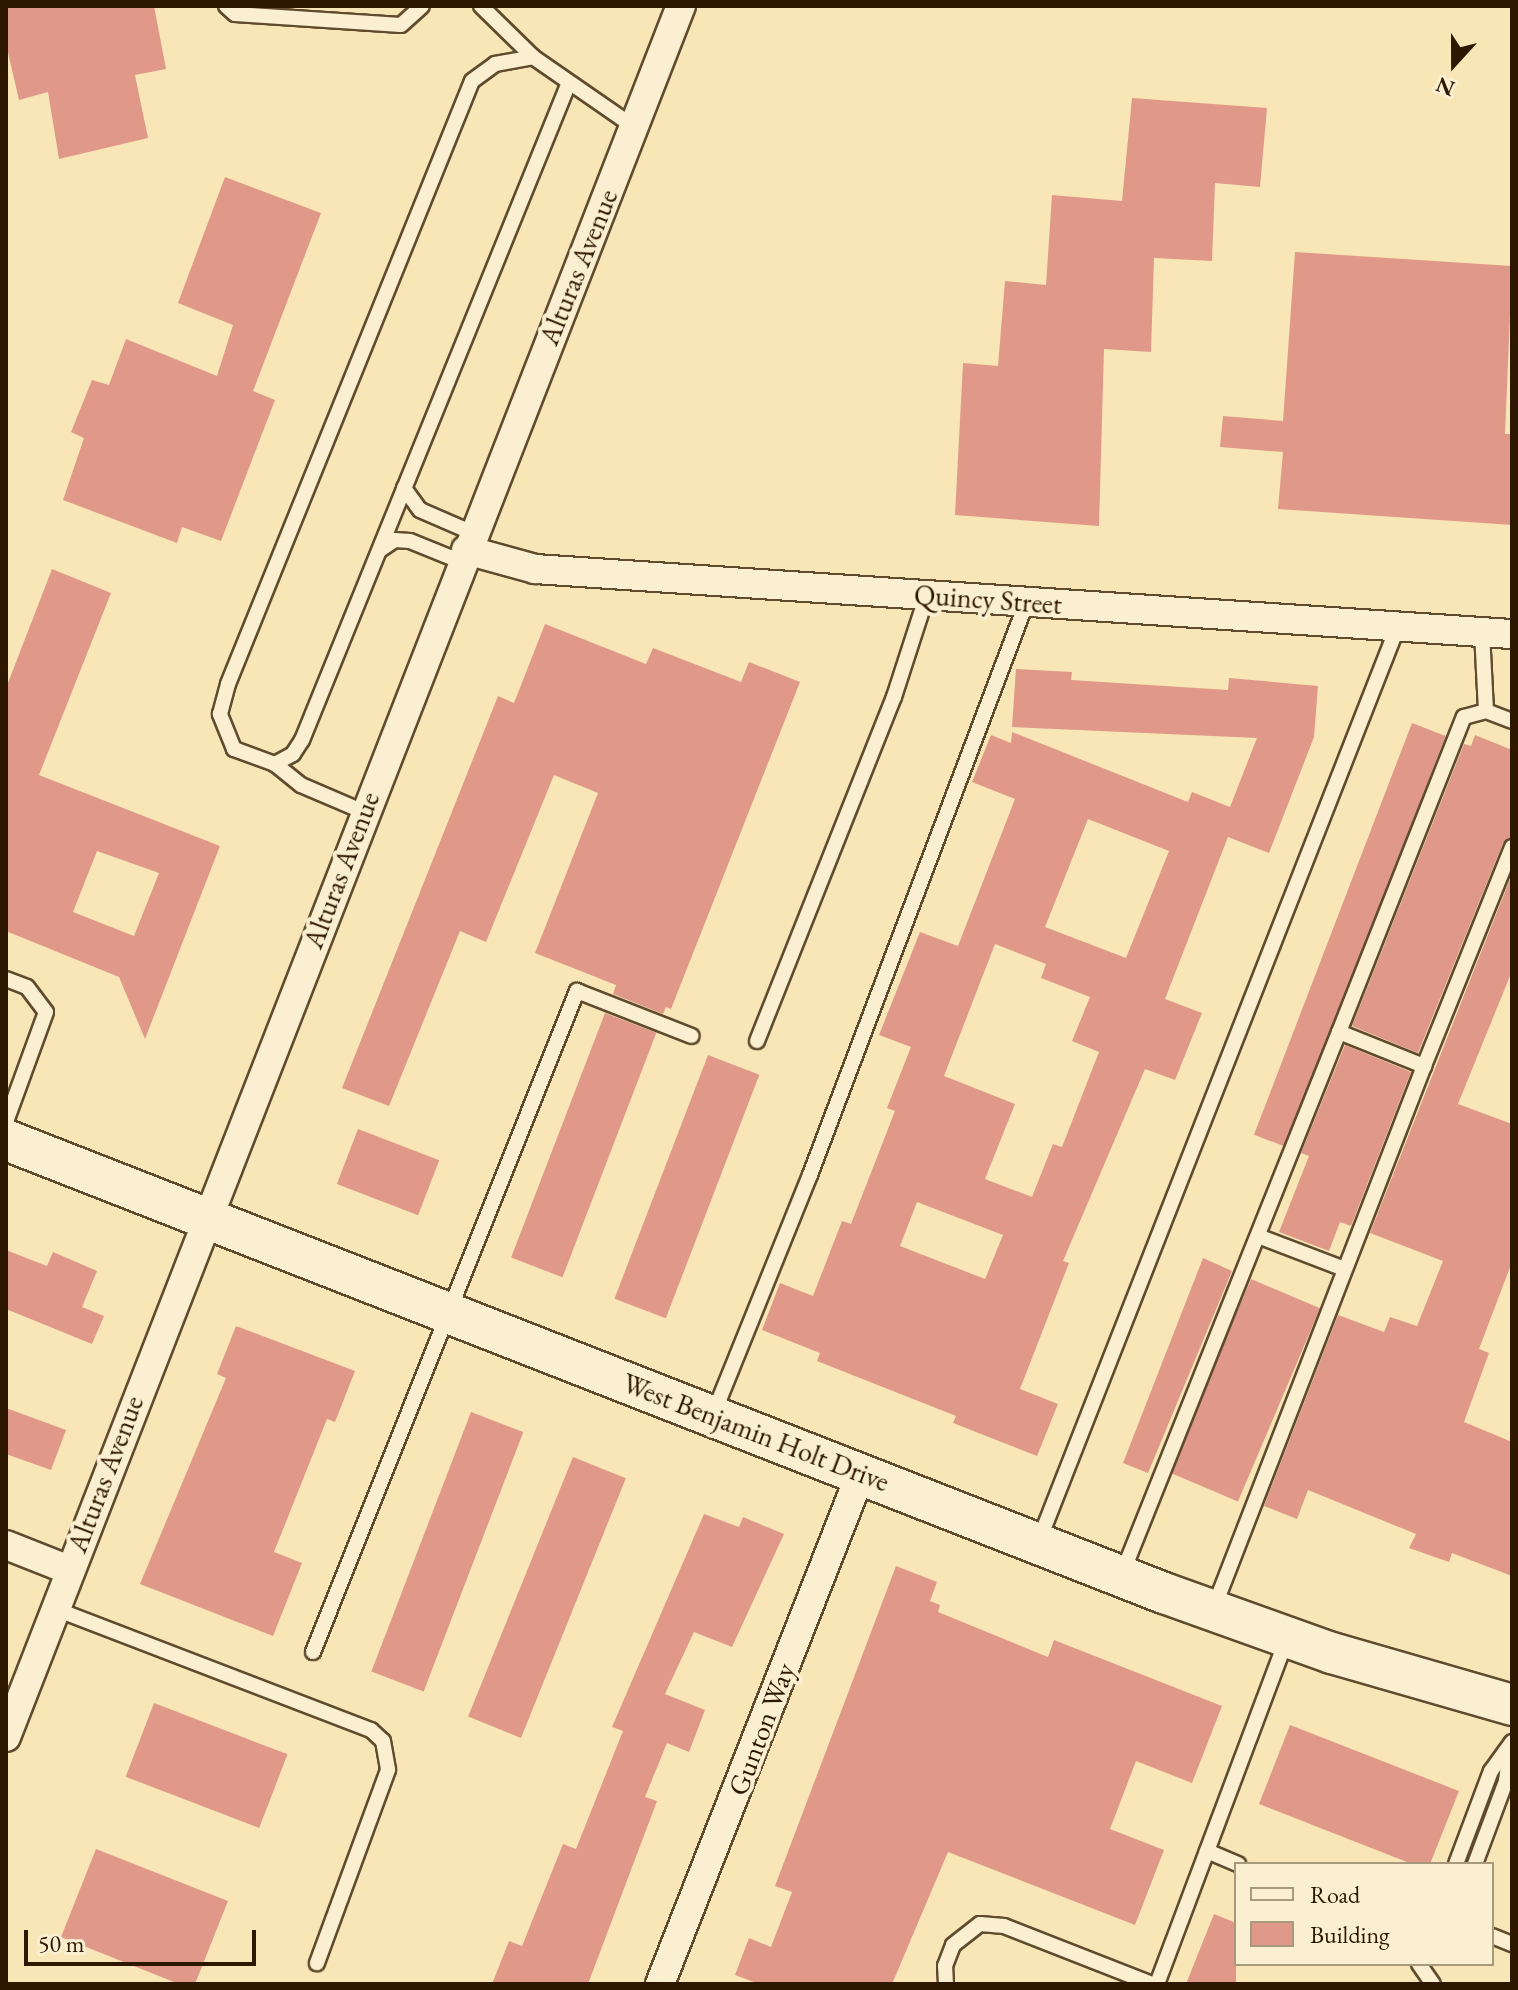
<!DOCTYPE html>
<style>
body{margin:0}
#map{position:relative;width:1518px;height:1990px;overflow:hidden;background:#f8e6b7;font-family:"EB Garamond",serif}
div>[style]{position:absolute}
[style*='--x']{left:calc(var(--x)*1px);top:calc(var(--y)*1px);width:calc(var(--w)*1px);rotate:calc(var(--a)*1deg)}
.building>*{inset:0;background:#e09988;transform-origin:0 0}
.roads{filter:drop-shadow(2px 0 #604b2e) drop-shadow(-2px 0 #604b2e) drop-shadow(0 2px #604b2e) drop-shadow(0 -2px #604b2e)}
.lane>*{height:14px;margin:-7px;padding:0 7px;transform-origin:7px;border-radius:7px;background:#faefd0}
.street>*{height:28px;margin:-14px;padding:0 14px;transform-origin:14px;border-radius:14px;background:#faefd0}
.secondary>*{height:40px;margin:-20px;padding:0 20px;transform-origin:20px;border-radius:20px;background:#faefd0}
span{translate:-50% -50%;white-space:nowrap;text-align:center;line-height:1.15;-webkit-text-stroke:8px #faefd0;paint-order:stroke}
.street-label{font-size:28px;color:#2e1700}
.frame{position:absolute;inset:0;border:8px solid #2e1700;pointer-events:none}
.legend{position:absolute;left:1234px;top:1862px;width:260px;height:104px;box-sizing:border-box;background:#faefd0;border:2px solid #a8997d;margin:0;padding:10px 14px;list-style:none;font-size:24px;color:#2e1700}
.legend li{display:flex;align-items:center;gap:16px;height:40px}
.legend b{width:40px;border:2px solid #a8997d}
.north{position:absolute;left:1414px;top:24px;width:80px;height:80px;-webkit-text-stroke:6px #faefd0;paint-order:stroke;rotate:201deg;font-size:22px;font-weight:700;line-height:32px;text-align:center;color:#2e1700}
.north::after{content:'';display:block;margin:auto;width:28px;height:36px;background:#2e1700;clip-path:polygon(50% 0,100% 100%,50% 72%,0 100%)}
.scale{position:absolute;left:24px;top:1930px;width:232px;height:36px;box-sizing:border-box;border:4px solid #2e1700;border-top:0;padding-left:10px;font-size:24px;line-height:28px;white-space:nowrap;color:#2e1700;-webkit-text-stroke:6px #faefd0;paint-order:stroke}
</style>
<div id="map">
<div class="building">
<div style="clip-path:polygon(6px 6px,154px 6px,166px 69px,135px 75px,148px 138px,59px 159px,48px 92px,19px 100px,6px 44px)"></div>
<div style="clip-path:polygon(1132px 98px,1267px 108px,1260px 187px,1215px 183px,1212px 261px,1154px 258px,1151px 352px,1104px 349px,1099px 526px,955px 515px,963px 363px,998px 366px,1005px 281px,1046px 285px,1052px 195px,1122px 201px)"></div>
<div style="clip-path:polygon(225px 177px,321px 213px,253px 391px,275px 400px,221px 541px,182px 527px,177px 543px,63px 500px,84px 438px,71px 432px,92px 380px,109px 385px,126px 339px,217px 376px,233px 325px,178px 303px)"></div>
<div style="clip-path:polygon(1295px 252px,1512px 266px,1505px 434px,1512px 434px,1512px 525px,1278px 509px,1283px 452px,1220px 447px,1223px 416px,1283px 421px)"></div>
<div style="clip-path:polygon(evenodd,52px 569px,111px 593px,39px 775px,220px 846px,145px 1039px,119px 977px,6px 931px,6px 688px,52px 569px,97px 851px,159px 873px,134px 936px,73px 912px,97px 851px)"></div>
<div style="clip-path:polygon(545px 624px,646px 664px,653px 648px,741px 682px,749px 662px,800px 682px,671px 1009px,666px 1007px,663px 1014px,613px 994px,616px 985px,535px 953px,598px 793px,554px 775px,486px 942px,460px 931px,389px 1106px,342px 1088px,498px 696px,514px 703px)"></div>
<div style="clip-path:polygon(evenodd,1016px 669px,1072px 672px,1071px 680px,1228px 690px,1229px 678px,1318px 686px,1314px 737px,1269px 853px,1228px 837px,1165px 999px,1202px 1013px,1175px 1080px,1145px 1069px,1063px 1261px,1069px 1263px,1020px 1389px,1058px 1404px,1037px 1456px,953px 1423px,956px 1416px,817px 1361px,820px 1353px,762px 1330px,780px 1283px,813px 1296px,842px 1221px,851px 1224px,895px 1111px,887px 1108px,911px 1047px,879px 1035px,920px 932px,958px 946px,1015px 799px,972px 782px,991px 735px,1011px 743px,1012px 732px,1188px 802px,1192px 792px,1230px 807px,1257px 738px,1012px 727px,1016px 669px,1088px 819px,1169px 851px,1126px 958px,1045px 927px,1088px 819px,1016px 669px,995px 944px,1046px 964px,1041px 978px,1090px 997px,1072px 1041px,1099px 1052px,1062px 1147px,1053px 1144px,1032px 1197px,985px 1179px,1015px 1104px,944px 1076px,995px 944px,1016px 669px,917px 1202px,1003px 1235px,985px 1279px,900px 1246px,917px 1202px)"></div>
<div style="left:1412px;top:723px;width:36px;height:441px;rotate:21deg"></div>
<div style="clip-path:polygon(1475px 735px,1512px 750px,1512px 837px,1503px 843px,1418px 1053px,1352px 1026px,1464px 744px,1471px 746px)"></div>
<div style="clip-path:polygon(1512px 874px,1512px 971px,1458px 1104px,1512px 1124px,1512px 1262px,1479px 1349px,1489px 1353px,1464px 1422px,1512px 1442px,1512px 1576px,1452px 1553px,1449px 1562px,1409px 1548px,1416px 1534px,1308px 1490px,1297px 1519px,1264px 1506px,1338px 1315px,1384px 1332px,1390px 1317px,1417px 1326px,1443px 1261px,1370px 1233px)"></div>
<div style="left:605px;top:1013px;width:55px;height:262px;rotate:21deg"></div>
<div style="clip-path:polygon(1345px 1045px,1411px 1072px,1351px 1226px,1340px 1222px,1329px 1251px,1279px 1232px,1309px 1156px,1301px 1153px)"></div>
<div style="left:708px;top:1055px;width:55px;height:261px;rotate:21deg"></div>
<div style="left:358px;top:1129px;width:87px;height:59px;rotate:21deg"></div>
<div style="clip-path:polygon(6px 1250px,47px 1266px,53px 1252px,97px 1271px,82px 1307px,104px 1316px,92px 1344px,6px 1309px)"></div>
<div style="clip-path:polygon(1203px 1258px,1232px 1271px,1148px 1473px,1123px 1463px)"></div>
<div style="left:1251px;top:1279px;width:75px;height:210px;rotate:23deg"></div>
<div style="clip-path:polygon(236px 1326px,355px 1371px,335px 1422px,327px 1419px,274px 1552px,302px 1563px,273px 1636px,140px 1584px,226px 1378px,217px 1374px)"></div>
<div style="clip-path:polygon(6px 1408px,66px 1430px,51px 1470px,6px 1454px)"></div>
<div style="left:471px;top:1412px;width:56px;height:278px;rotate:21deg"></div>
<div style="left:573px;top:1457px;width:57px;height:280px;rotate:22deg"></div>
<div style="clip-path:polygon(704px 1514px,739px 1527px,743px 1517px,784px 1534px,732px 1647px,694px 1632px,665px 1694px,705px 1710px,689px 1752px,667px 1743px,645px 1797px,657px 1801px,588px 1984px,492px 1984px,509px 1941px,522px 1946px,563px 1844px,576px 1849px,623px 1731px,612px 1727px)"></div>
<div style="clip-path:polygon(896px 1566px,937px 1582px,930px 1601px,940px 1605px,938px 1612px,1048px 1657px,1054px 1640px,1222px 1706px,1192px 1783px,1136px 1761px,1110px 1829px,1164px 1850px,1135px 1925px,948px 1852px,892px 1984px,759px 1984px,735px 1975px,749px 1938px,771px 1947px,792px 1892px,775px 1886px)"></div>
<div style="left:154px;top:1703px;width:143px;height:79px;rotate:21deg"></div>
<div style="clip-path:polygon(1290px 1725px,1459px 1791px,1430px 1864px,1412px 1864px,1259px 1804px)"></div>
<div style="clip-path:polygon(96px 1849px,228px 1901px,195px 1984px,179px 1984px,61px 1937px)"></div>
<div style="clip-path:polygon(1214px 1914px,1236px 1923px,1236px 1984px,1186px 1984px)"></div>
</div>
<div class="roads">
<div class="lane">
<div style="--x:226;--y:6;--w:12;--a:42"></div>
<div style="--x:235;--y:14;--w:166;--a:3.8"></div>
<div style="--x:401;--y:25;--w:28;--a:-42"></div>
<div style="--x:481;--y:6;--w:73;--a:44.4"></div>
<div style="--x:568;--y:85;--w:707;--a:112.1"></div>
<div style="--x:302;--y:740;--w:17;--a:123"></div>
<div style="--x:293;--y:754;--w:21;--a:151"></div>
<div style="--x:275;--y:764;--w:44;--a:-159.9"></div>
<div style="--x:234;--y:749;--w:38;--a:-112"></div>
<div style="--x:220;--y:714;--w:31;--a:-75"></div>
<div style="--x:228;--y:684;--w:650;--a:-67.97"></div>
<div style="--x:472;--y:81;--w:29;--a:-36"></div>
<div style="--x:495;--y:64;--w:39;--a:-10"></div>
<div style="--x:533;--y:57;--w:123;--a:34.7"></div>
<div style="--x:404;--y:488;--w:27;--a:54"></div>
<div style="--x:420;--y:510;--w:58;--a:23.5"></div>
<div style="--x:380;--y:550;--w:18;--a:-34"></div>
<div style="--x:395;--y:540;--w:15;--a:4"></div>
<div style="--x:410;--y:541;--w:56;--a:22"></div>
<div style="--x:1482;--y:632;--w:79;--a:87.1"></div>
<div style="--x:275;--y:764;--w:33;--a:39"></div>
<div style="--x:301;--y:785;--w:69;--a:23.2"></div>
<div style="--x:6;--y:979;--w:22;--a:21"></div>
<div style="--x:27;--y:987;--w:31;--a:53"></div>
<div style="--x:46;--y:1012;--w:117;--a:110"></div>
<div style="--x:1339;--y:1032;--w:339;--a:-68.4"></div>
<div style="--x:1464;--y:717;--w:23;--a:-15"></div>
<div style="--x:1486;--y:711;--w:28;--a:21"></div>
<div style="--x:757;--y:1041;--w:370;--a:-68.3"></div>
<div style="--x:894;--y:697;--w:107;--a:-72.1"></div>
<div style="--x:1424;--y:1066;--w:236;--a:-68.1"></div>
<div style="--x:1258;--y:1236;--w:90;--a:20.9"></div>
<div style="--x:713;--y:1415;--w:259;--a:-68"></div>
<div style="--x:810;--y:1175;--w:614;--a:-69.29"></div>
<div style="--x:1038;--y:1543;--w:985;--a:-68.57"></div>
<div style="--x:1122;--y:1574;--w:584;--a:-68.18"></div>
<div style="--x:1339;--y:1032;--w:92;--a:21.8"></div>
<div style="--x:1424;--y:1066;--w:583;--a:111.2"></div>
<div style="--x:53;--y:1608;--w:341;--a:21"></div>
<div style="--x:371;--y:1730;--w:16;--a:43"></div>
<div style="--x:383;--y:1741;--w:29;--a:80"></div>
<div style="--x:388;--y:1770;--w:206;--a:110.2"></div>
<div style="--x:313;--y:1652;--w:712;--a:-68.23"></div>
<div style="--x:577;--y:991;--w:123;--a:21.4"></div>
<div style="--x:1207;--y:1851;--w:34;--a:23"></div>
<div style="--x:1456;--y:1864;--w:99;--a:-69.4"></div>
<div style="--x:1491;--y:1771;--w:36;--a:-54"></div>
<div style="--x:1475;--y:1864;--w:89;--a:-69.5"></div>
<div style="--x:1506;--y:1781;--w:34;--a:-83"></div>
<div style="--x:1492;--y:1936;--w:22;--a:22"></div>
<div style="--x:1419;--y:1964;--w:24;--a:55"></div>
<div style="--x:946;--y:1984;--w:18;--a:-93"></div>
<div style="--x:945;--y:1966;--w:22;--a:-69"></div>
<div style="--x:953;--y:1945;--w:34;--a:-38"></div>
<div style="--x:980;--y:1924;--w:24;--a:5"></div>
<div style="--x:1004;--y:1926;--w:159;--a:21.4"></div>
<div style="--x:1157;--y:1984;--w:367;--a:-69.4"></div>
</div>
<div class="street">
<div style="--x:466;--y:550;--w:72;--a:15.4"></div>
<div style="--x:535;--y:569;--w:979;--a:3.81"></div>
<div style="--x:6;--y:1545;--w:66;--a:21.5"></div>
<div style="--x:6;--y:1737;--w:1858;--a:-68.7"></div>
<div style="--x:660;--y:1984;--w:549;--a:-68.53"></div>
</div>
<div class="secondary">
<div style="--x:6;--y:1140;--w:1243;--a:21.37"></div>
<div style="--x:1164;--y:1593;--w:178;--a:19.7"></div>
<div style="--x:1332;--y:1653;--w:187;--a:16.1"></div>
</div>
</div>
<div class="street-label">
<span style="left:578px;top:267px;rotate:-68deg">Alturas Avenue</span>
<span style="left:988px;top:599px;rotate:4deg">Quincy Street</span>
<span style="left:341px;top:870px;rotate:-69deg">Alturas Avenue</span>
<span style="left:756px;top:1432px;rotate:21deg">West Benjamin Holt Drive</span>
<span style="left:105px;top:1474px;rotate:-69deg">Alturas Avenue</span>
<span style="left:761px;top:1729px;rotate:-69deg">Gunton Way</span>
</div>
<div class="frame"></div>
<ul class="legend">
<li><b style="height:10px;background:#faefd0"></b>Road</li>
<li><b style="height:22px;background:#e09988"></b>Building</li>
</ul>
<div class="north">N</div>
<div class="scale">50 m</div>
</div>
